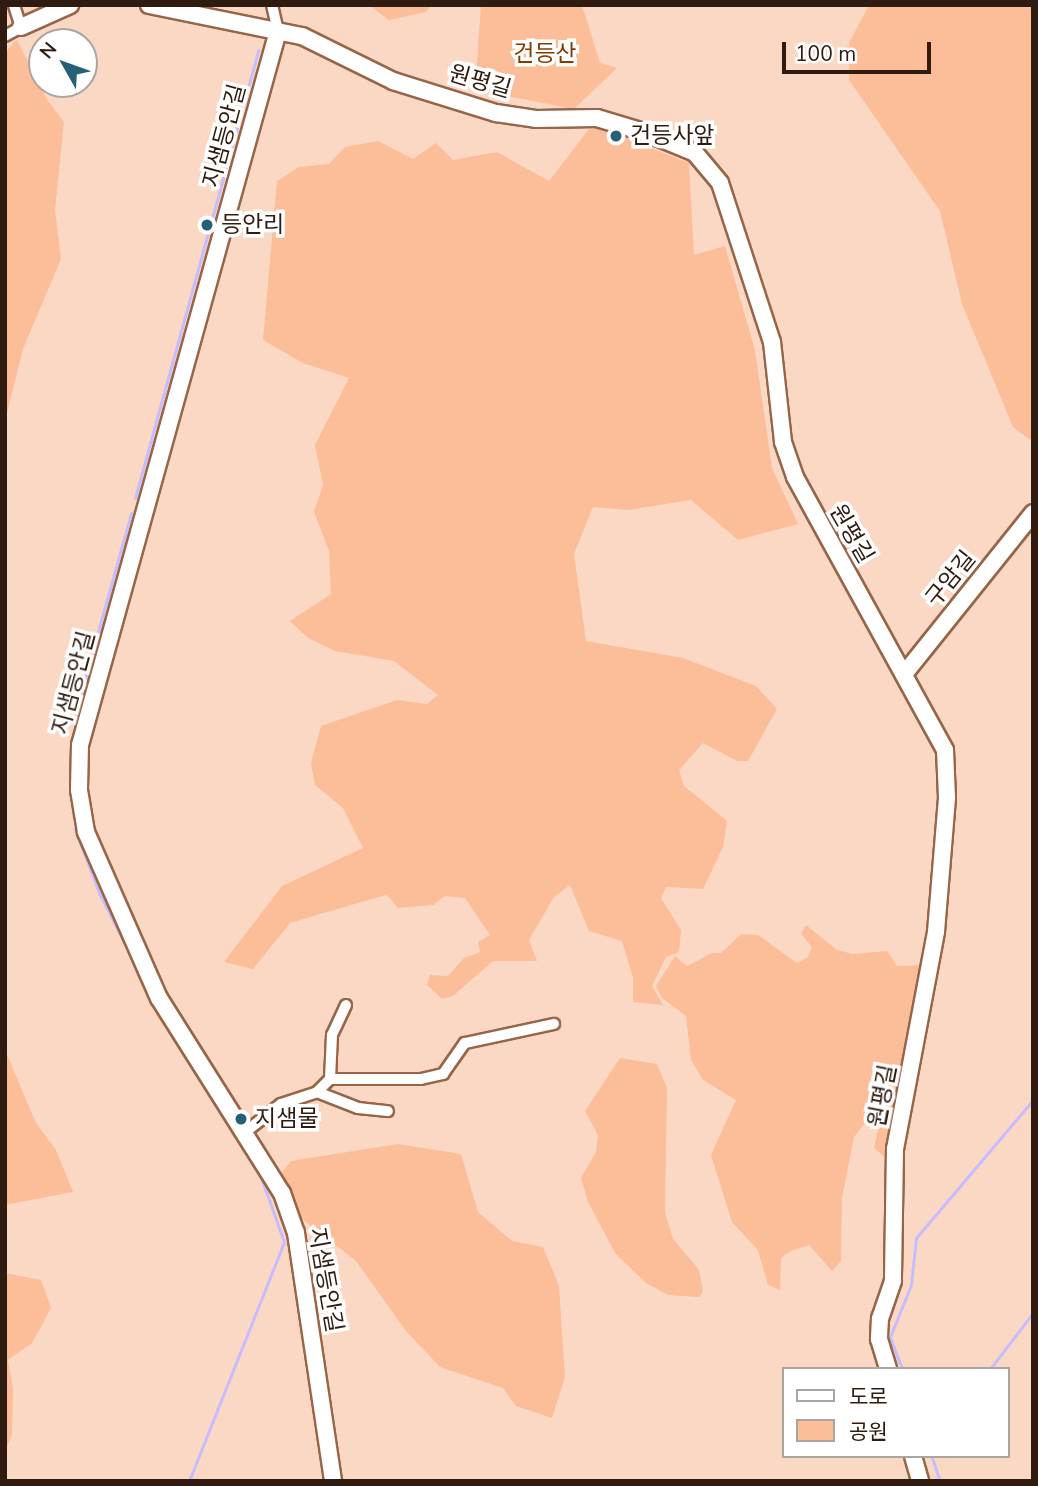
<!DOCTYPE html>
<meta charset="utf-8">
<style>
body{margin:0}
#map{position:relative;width:1038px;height:1486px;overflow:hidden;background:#fad8c4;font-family:"Nunito Sans","Noto Sans KR",sans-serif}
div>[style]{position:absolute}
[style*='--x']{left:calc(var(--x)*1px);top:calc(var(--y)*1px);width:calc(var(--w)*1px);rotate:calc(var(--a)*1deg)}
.green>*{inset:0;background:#fcbd99}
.stream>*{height:2.5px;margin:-1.25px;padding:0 1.25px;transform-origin:1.25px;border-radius:1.25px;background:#c7bdfe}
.roads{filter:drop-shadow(2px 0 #976548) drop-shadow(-2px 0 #976548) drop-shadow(0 2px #976548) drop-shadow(0 -2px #976548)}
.street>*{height:10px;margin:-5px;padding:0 5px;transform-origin:5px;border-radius:5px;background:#fff}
.secondary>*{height:16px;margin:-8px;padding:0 8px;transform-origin:8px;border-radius:8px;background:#fff}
.dots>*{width:19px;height:19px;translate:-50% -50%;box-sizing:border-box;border:4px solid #fff;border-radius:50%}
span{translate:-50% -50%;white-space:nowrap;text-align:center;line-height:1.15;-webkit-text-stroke:7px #fff;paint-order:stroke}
.park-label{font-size:23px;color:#833d01}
.street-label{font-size:23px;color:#2f1b0f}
.poi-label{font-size:23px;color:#2f1b0f}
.left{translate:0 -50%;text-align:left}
.frame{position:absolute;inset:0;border:7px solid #2f1b0f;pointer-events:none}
.legend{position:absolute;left:782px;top:1367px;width:228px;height:91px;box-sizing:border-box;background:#fff;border:2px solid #aca49f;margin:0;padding:9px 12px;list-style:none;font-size:21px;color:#2f1b0f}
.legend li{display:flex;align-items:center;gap:14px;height:35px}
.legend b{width:35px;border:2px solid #aca49f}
.north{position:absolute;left:28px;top:28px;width:70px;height:70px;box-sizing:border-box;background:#fff;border:2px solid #aca49f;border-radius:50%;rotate:310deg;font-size:19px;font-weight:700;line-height:28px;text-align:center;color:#2f1b0f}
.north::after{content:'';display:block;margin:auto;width:24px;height:32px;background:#275f79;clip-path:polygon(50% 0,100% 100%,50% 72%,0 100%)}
.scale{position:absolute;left:782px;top:42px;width:149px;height:32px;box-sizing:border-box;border:4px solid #2f1b0f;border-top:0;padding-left:9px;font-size:21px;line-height:24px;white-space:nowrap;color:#2f1b0f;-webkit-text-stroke:5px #fff;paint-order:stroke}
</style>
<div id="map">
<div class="green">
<div style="clip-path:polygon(369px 5px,431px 5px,426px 12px,389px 20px)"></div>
<div style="clip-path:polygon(481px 5px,582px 5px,600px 63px,617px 68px,574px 109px,475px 90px)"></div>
<div style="clip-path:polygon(869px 5px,1033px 5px,1033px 442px,1013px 427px,962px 304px,940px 211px,849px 80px,849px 43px)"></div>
<div style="clip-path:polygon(17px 40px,46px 98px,64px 122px,55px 210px,61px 259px,23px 349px,5px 421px,5px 52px)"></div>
<div style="clip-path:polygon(592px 125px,689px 163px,694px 255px,725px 246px,755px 350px,772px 468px,798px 524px,738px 540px,691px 500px,628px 510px,593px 507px,574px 554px,586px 641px,683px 658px,756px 686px,777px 709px,748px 761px,737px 761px,703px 743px,679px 770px,684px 786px,727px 821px,723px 847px,703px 889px,666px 887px,661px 898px,681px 930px,679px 952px,666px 957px,652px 986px,663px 1005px,633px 1002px,633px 978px,622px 941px,589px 931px,570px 885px,554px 897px,529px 940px,537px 961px,493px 961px,453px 996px,442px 999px,427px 985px,430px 975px,448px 976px,464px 958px,480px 952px,478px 942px,490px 935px,465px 898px,445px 896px,433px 905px,398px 908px,387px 895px,368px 900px,290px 923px,253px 969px,224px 962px,282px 886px,363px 848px,343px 808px,315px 785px,311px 763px,321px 726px,397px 700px,427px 704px,438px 695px,394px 661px,335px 651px,308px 638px,290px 621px,331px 594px,329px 551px,314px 512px,323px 485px,315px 445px,349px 378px,303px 363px,263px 340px,277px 181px,299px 167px,329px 164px,345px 147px,378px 141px,413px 159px,436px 143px,453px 160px,497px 152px,549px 181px)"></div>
<div style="clip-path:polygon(806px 925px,837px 950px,853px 954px,887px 951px,897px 966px,926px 965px,888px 1160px,874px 1148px,881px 1114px,872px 1114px,854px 1137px,842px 1198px,841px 1261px,832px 1271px,809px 1245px,791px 1251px,781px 1258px,780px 1290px,768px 1285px,758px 1250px,732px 1222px,711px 1155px,736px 1100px,703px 1080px,691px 1060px,686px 1016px,662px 998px,656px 986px,675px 956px,687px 966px,712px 953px,721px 953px,741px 934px,758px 935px,797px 963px,808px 957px,812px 947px,801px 934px)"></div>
<div style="clip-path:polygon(5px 1050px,36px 1123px,56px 1150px,73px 1192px,5px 1205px)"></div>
<div style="clip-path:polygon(620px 1058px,657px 1064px,667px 1088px,665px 1213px,673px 1239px,699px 1270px,703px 1291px,699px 1297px,668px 1295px,646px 1283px,615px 1253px,588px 1202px,581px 1178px,596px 1152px,598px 1135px,585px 1111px)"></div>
<div style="clip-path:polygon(398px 1144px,461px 1154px,478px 1212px,512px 1241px,543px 1247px,559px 1286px,565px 1377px,552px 1418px,516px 1406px,503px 1388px,440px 1367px,406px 1331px,356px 1261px,301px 1218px,281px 1174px,291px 1161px)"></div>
<div style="clip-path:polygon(5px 1273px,41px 1280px,51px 1308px,32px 1343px,8px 1360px,13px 1389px,12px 1434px,5px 1452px)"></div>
</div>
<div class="stream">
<div style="--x:135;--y:498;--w:464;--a:-74.6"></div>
<div style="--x:75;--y:736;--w:29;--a:-86"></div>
<div style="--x:77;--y:707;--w:201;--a:-74.4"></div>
<div style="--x:71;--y:774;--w:42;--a:85.9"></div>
<div style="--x:75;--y:828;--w:71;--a:69.3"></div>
<div style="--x:100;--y:894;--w:80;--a:63.1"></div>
<div style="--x:163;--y:1018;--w:77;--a:57.8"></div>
<div style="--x:902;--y:1369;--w:34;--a:-111"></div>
<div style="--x:890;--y:1337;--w:56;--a:-68"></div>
<div style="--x:911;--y:1285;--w:47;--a:-83.9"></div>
<div style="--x:916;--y:1238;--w:181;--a:-49.7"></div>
<div style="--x:990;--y:1369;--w:71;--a:-52.5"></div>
<div style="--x:932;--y:1456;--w:26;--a:72"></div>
<div style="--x:189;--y:1481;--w:257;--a:-68.3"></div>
<div style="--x:284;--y:1242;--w:74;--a:-109.7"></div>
</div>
<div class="roads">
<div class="street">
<div style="--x:272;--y:5;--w:27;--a:77"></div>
<div style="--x:5;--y:36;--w:18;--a:-29"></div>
<div style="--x:21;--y:27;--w:23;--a:-108"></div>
<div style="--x:330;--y:1079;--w:44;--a:-87.4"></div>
<div style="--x:332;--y:1035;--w:33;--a:-65"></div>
<div style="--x:317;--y:1092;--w:44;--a:21.3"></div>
<div style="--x:358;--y:1108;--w:30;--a:6"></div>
<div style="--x:244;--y:1133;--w:47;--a:-38.1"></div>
<div style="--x:281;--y:1104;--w:38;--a:-18"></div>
<div style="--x:317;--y:1092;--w:18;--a:-45"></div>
<div style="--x:330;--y:1079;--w:91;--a:0"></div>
<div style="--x:421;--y:1079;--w:23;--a:-13"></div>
<div style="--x:443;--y:1074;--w:38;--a:-55"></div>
<div style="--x:465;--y:1043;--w:91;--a:-12.1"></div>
</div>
<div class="secondary">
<div style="--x:149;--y:5;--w:156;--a:11.5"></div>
<div style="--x:302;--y:36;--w:102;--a:26.3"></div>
<div style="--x:393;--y:81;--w:108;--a:17.3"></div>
<div style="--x:496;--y:113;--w:40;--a:8.5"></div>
<div style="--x:536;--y:119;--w:61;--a:-0.9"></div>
<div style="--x:597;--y:118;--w:52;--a:16.7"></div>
<div style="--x:647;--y:133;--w:52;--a:22.6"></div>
<div style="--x:695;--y:153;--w:39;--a:50"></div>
<div style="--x:720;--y:183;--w:167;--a:71.9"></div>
<div style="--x:772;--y:342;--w:101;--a:83.7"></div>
<div style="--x:783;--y:442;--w:37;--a:71"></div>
<div style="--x:795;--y:477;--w:311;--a:61.2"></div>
<div style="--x:945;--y:750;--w:48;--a:87.6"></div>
<div style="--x:947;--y:798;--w:134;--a:94.7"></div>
<div style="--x:936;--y:932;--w:221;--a:100.7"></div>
<div style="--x:895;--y:1149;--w:132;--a:90.9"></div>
<div style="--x:893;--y:1281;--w:39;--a:109"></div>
<div style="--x:880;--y:1318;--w:21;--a:93"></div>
<div style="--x:879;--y:1339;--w:31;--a:73"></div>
<div style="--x:21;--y:27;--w:54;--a:-24.2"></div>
<div style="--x:278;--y:31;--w:741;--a:105.5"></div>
<div style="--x:80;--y:745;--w:45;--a:91.3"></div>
<div style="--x:79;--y:790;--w:43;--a:80.5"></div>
<div style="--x:86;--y:832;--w:181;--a:66.3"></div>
<div style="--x:159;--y:998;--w:231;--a:57.8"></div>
<div style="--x:282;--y:1193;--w:42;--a:70.7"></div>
<div style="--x:296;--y:1233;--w:251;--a:81.5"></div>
<div style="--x:905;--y:673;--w:205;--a:-51.3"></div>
<div style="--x:913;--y:1456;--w:26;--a:74"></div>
</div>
</div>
<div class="dots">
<div style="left:616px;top:136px;background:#275f79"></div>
<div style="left:207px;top:225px;background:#275f79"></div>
<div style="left:241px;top:1119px;background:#275f79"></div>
</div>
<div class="park-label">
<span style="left:545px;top:54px">건등산</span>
</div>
<div class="street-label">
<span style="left:480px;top:82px;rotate:16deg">원평길</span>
<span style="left:225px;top:136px;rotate:-75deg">지샘등안길</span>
<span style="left:851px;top:534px;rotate:60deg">원평길</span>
<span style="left:951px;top:579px;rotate:-51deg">구암길</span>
<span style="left:74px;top:683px;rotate:-75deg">지샘등안길</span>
<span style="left:883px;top:1096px;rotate:-79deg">원평길</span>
<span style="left:325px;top:1280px;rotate:80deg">지샘등안길</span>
</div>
<div class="poi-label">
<span class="left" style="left:630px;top:136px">건등사앞</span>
<span class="left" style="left:221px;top:225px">등안리</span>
<span class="left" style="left:255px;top:1119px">지샘물</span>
</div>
<div class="frame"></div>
<ul class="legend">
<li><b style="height:9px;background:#fff"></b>도로</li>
<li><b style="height:19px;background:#fcbd99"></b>공원</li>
</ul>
<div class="north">N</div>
<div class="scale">100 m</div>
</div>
